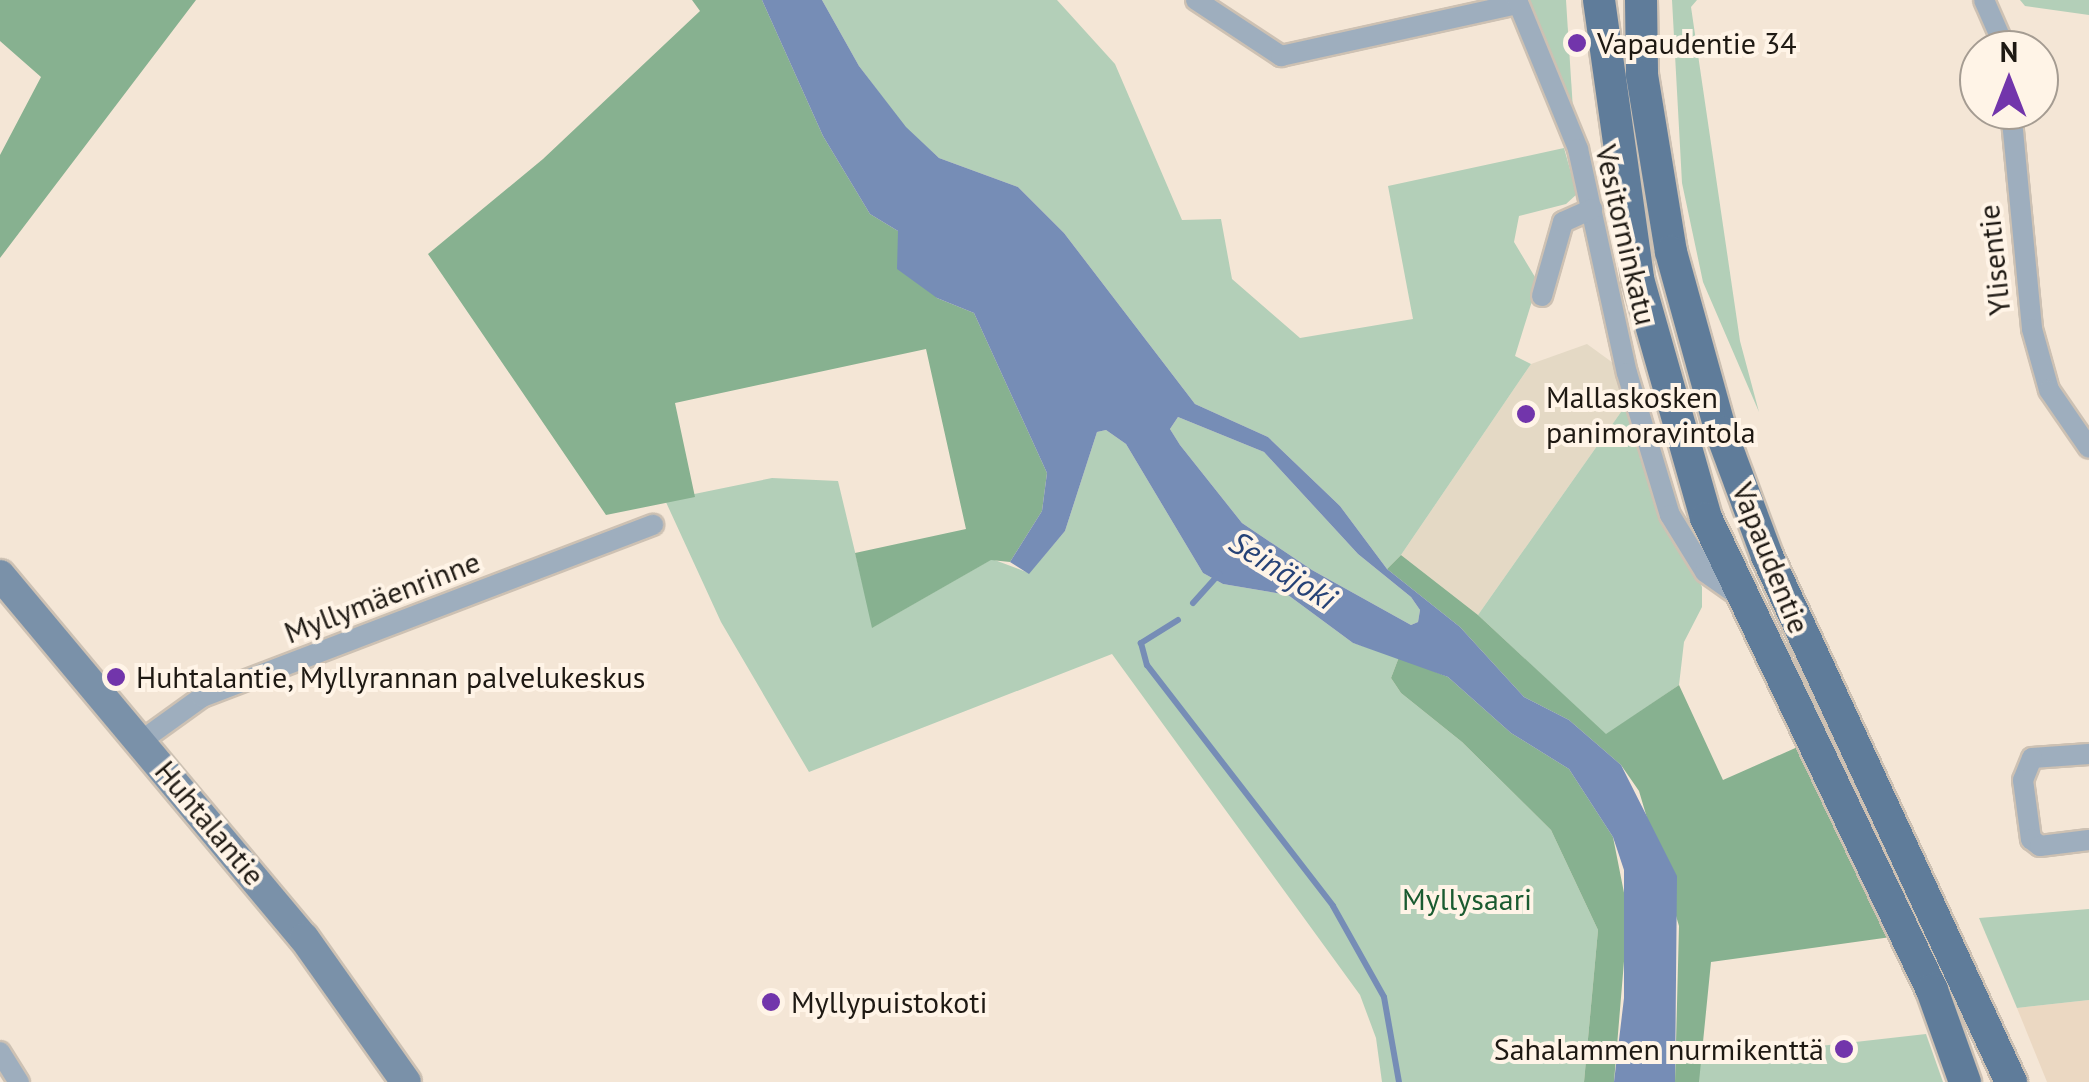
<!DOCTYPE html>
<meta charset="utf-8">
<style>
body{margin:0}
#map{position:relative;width:2089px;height:1082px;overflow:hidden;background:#f4e6d6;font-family:"PT Sans",sans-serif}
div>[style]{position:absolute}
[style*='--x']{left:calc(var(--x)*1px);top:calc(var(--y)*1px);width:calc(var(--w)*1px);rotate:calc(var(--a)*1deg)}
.commercial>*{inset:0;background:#e4d9c5}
.built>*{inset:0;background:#ebd8c2}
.green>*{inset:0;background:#b3cfb8}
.forest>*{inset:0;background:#87b190}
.water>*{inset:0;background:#768db6}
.stream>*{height:6px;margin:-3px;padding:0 3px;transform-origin:3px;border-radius:3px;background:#768db6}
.roads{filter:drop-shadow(2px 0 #cdc1b3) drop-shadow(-2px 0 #cdc1b3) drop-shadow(0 2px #cdc1b3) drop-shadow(0 -2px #cdc1b3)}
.street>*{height:20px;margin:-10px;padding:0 10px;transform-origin:10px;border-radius:10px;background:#9eaebe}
.secondary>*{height:30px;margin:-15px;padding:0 15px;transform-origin:15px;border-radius:15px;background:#7a91a9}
.primary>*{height:32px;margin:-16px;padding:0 16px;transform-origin:16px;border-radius:16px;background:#5f7c9a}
.dots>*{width:28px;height:28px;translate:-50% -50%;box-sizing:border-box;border:5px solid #fff4e7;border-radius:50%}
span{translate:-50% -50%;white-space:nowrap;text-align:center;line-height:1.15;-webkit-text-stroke:8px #fff4e7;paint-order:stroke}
.poi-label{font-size:30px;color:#1e1913}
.left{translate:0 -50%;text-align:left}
.right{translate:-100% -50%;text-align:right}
.street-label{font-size:30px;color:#1e1913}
.park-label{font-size:30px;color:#1a5b30}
.water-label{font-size:32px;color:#264277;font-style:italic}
.north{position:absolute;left:1959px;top:30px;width:100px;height:100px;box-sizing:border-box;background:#fff4e7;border:2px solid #a59c92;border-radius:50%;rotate:0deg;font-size:28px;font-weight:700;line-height:40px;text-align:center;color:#1e1913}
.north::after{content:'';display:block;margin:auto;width:35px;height:45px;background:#7235ab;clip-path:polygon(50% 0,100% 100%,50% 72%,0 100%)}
</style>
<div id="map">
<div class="commercial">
<div style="clip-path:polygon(1587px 344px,1620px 368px,1628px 402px,1478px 615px,1401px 555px,1531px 364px)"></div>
</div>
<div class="built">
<div style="clip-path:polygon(2089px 1000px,2089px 1082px,2047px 1082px,2017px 1008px)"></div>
</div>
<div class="green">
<div style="clip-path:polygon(822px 0,1057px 0,1115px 64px,1182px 220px,1221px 219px,1232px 279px,1300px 338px,1413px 319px,1388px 186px,1564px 148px,1577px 194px,1566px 204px,1519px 216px,1514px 242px,1538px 282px,1515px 356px,1531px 364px,1401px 555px,1387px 569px,1340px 506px,1268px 437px,1195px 404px,1064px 233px,1018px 187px,939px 158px,905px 127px,859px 66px)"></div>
<div style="clip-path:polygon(1528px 0,1566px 0,1573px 110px,1541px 39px)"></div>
<div style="clip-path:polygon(1672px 0,1697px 0,1691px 7px,1740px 341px,1759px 412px,1703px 282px,1682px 183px)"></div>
<div style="clip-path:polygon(2020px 0,2089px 0,2089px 15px,2025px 6px)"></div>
<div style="clip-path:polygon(1628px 402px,1702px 587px,1702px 607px,1684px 642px,1679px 685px,1606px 735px,1478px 615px)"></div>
<div style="clip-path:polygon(1178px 417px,1264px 452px,1358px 554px,1411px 597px,1420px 610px,1418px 622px,1411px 625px,1312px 570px,1242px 523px,1180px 445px,1170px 429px)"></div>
<div style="clip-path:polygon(1106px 430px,1126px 444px,1203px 573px,1223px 584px,1288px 595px,1353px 643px,1399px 657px,1391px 678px,1401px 693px,1462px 742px,1551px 830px,1598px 930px,1584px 1082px,1382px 1082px,1376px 1038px,1360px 995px,1112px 654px,809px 772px,721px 622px,665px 500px,772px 478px,838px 481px,873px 627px,992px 559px,1029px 573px,1065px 531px,1097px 432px)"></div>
<div style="clip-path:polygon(2089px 909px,2089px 1000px,2017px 1008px,1979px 918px)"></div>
<div style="clip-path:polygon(1926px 1034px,1943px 1082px,1699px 1082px,1696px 1060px)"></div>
</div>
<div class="forest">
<div style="clip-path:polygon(0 0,196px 0,0 258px,0 155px,41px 77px,0 41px)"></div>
<div style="clip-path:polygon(692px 0,762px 0,823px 136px,870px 214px,898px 231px,937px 298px,974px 313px,1047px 473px,1042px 511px,1010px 562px,991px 560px,872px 628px,855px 553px,966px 529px,926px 349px,675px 403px,695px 497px,606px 515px,428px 254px,543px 159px,700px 11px)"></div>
<div style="clip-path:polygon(1401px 555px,1478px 615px,1606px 734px,1679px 685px,1723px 780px,1802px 745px,1891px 937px,1711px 962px,1699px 1082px,1675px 1082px,1679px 926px,1639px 791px,1621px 765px,1569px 720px,1524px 697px,1460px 627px,1387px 569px)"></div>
<div style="clip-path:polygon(1399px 657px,1448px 677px,1511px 733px,1569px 769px,1613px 837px,1628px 913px,1614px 1082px,1584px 1082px,1598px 930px,1551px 830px,1462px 742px,1401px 693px,1391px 678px)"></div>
</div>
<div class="water">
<div style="clip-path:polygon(evenodd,762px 0,822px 0,859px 66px,906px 127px,939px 158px,1018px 187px,1064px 233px,1195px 404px,1268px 437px,1340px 506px,1387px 569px,1460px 627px,1524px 697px,1569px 720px,1621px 765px,1677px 876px,1675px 1082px,1614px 1082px,1624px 998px,1624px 870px,1613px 837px,1569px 769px,1511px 733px,1448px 677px,1353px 643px,1288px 595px,1223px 584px,1203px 573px,1126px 444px,1106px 430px,1097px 432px,1065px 531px,1029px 574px,1010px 562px,1042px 511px,1047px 473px,974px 313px,937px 298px,897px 269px,898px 231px,870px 214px,823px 136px,762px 0,1178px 417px,1264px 452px,1358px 554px,1411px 597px,1420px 610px,1418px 622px,1411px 625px,1312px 570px,1242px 523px,1180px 445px,1170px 429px,1178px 417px)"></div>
</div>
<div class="stream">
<div style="--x:1193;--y:603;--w:39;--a:-48"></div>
<div style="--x:1178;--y:620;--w:44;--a:148.1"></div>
<div style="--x:1141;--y:643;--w:23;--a:75"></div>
<div style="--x:1147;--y:665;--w:304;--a:52.3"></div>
<div style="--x:1333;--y:906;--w:104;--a:60.7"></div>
<div style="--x:1384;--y:997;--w:86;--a:80"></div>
</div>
<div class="roads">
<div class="street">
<div style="--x:1196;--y:0;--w:102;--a:33.4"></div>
<div style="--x:1281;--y:56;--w:243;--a:-12.4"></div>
<div style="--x:1517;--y:0;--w:161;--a:67.7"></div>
<div style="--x:1578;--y:149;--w:229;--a:77.7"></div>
<div style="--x:1627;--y:373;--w:148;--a:73.2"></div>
<div style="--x:1670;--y:515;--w:67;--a:58.4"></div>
<div style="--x:1705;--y:572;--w:42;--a:35.2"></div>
<div style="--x:1984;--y:0;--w:55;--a:66.3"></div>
<div style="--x:2011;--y:110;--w:220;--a:84.5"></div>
<div style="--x:2032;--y:329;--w:63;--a:74.4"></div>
<div style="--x:2049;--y:390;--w:70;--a:55.4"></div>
<div style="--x:1542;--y:296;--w:77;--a:-74.2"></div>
<div style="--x:1563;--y:222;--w:32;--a:-24"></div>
<div style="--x:141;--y:741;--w:75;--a:-35.8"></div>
<div style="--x:202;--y:697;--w:483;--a:-20.9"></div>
<div style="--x:2089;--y:754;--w:57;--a:176"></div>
<div style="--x:2032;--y:758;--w:24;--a:112"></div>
<div style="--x:2023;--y:780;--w:60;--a:82.3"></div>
<div style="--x:2031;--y:839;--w:11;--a:38"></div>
<div style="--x:2040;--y:846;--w:49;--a:-7"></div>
<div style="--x:0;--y:1052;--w:36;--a:58"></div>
</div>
<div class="secondary">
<div style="--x:0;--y:575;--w:473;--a:50.1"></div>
<div style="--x:304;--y:938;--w:176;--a:54.7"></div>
</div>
<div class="primary">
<div style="--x:1599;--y:0;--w:282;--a:82"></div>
<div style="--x:1638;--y:279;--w:248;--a:74.1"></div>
<div style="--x:1706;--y:518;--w:523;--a:64.41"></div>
<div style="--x:1932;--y:990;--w:98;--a:70.3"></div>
<div style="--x:1641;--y:0;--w:75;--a:89.2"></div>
<div style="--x:1642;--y:75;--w:179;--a:80.7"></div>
<div style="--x:1671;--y:252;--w:187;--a:74.5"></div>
<div style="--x:1721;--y:432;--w:132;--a:69.6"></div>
<div style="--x:1767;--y:556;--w:580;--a:65.11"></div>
</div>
</div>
<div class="dots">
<div style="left:1577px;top:43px;background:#7235ab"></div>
<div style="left:1526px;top:414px;background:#7235ab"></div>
<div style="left:116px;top:677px;background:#7235ab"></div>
<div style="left:771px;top:1002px;background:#7235ab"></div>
<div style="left:1844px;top:1049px;background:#7235ab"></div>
</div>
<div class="poi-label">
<span class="left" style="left:1597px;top:43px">Vapaudentie 34</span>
<span class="left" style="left:1546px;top:414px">Mallaskosken<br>panimoravintola</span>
<span class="left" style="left:136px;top:677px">Huhtalantie, Myllyrannan palvelukeskus</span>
<span class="left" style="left:791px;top:1002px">Myllypuistokoti</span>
<span class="right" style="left:1824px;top:1049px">Sahalammen nurmikenttä</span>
</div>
<div class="street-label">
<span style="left:1626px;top:235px;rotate:77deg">Vesitorninkatu</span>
<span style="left:1994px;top:260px;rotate:-96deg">Ylisentie</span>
<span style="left:1771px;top:558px;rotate:68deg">Vapaudentie</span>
<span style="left:382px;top:597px;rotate:-21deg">Myllymäenrinne</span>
<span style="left:210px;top:823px;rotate:50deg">Huhtalantie</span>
</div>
<div class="park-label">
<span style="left:1467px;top:899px">Myllysaari</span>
</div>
<div class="water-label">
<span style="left:1283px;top:570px;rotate:32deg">Seinäjoki</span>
</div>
<div class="north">N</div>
</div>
